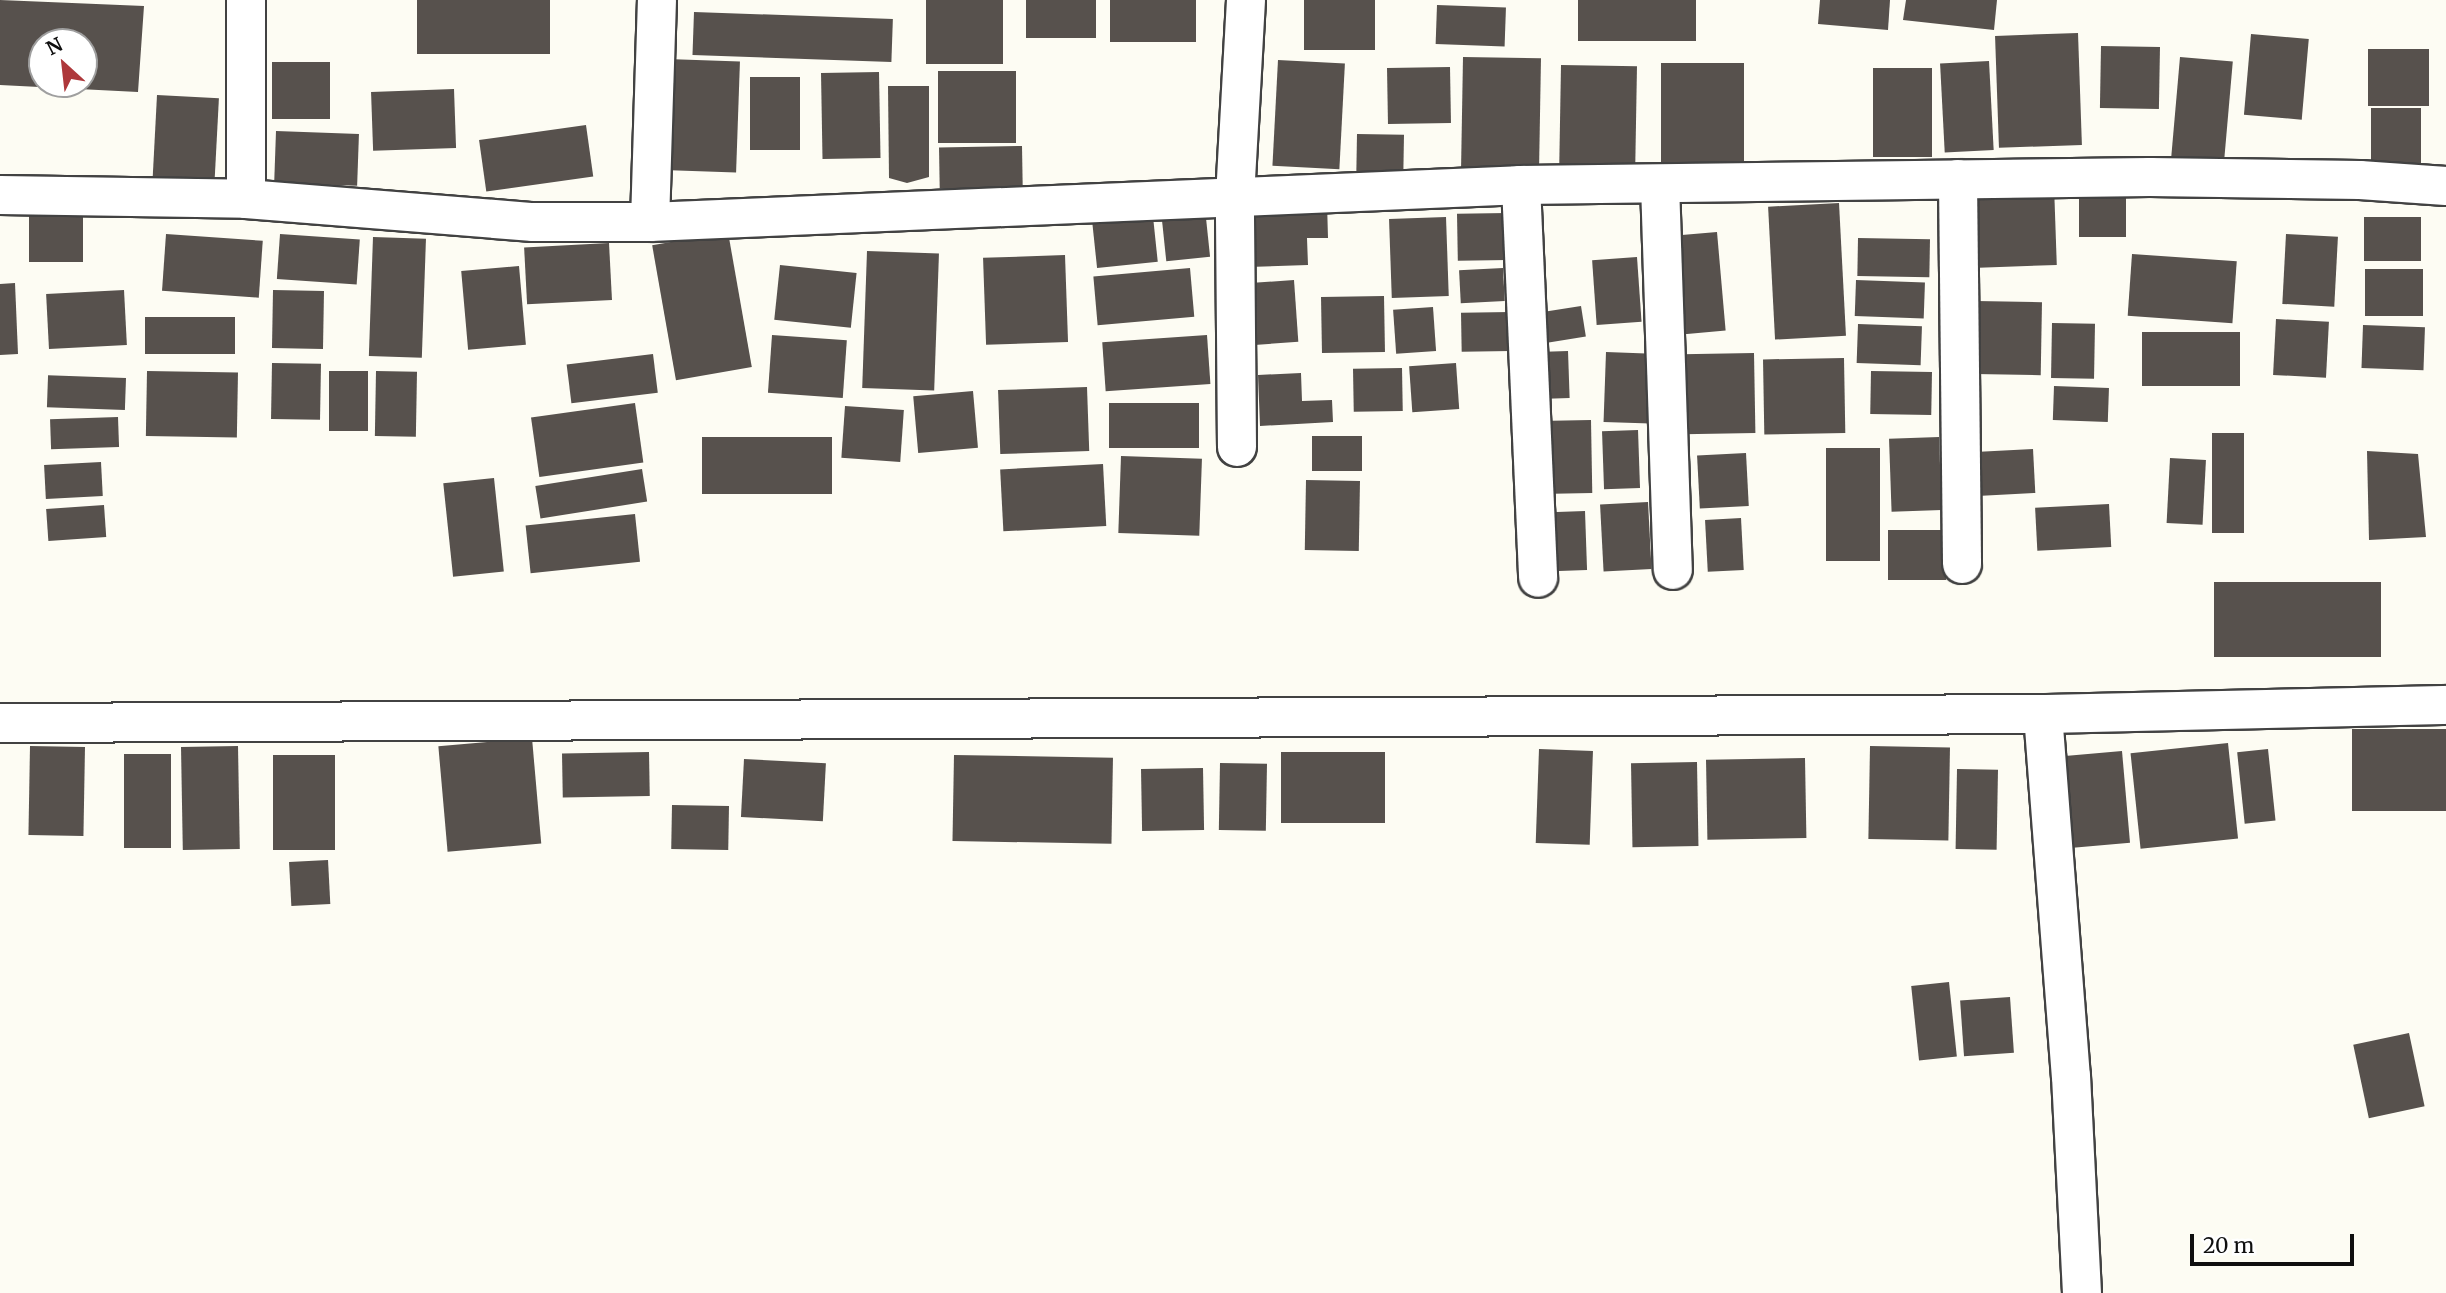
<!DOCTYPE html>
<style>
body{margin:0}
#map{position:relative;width:2446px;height:1293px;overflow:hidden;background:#fdfcf3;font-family:Merriweather,serif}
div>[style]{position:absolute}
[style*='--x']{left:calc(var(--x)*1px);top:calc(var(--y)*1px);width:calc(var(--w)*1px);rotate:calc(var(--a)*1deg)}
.building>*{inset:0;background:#57514d;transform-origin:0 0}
.roads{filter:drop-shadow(2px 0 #424242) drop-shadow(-2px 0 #424242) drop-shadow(0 2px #424242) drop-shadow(0 -2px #424242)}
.minor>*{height:38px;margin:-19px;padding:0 19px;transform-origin:19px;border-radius:19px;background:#fff}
span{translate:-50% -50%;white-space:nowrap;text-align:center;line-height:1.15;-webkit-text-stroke:7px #fff;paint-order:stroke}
.north{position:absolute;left:28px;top:28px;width:70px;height:70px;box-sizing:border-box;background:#fff;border:2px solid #9f9f9f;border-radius:50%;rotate:333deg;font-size:19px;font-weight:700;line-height:28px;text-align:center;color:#0f0f0f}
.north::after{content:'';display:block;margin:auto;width:24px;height:32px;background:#ae383b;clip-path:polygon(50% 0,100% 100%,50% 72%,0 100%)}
.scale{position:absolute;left:2190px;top:1234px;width:164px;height:32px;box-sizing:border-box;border:4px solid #0f0f0f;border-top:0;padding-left:9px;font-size:21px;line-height:24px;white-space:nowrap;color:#0f0f0f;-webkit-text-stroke:5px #fff;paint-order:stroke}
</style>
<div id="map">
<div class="building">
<div style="clip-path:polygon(evenodd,0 0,144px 6px,138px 92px,0 85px,0 0,42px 42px,84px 42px,84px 84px,42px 84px,42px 42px)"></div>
<div style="left:417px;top:0;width:133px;height:54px"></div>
<div style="left:926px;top:0;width:77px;height:64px"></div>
<div style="left:1026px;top:0;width:70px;height:38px"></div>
<div style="left:1110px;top:0;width:86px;height:42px"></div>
<div style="left:1304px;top:0;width:71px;height:50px"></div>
<div style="left:1578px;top:0;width:118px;height:41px"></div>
<div style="clip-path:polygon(1820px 0,1890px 0,1888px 30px,1818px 24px)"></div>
<div style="clip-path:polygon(1906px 0,1997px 0,1994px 30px,1903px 20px)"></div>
<div style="left:1437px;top:5px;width:69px;height:39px;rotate:2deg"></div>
<div style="left:694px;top:12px;width:199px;height:43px;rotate:2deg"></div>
<div style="left:2078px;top:33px;width:112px;height:83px;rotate:88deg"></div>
<div style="left:2251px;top:34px;width:58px;height:81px;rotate:5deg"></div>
<div style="left:2101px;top:46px;width:59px;height:62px;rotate:1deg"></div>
<div style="left:2429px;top:49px;width:57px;height:61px;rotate:90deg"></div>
<div style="left:1463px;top:57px;width:78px;height:116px;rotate:1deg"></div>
<div style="left:2180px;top:57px;width:53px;height:108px;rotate:5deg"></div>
<div style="left:667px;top:59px;width:73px;height:111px;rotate:2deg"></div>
<div style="left:1278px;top:60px;width:67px;height:106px;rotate:3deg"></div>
<div style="left:1989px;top:61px;width:89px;height:49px;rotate:87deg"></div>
<div style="left:272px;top:62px;width:58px;height:57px"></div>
<div style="left:1744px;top:63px;width:110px;height:83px;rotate:90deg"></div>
<div style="left:1561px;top:65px;width:76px;height:117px;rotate:1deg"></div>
<div style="left:1450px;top:67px;width:56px;height:63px;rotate:89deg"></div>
<div style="left:1873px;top:68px;width:59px;height:89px"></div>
<div style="left:1016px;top:71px;width:72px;height:78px;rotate:90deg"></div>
<div style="left:879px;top:72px;width:86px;height:58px;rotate:89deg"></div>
<div style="left:750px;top:77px;width:50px;height:73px"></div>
<div style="clip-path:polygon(888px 86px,929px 86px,929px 177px,907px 183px,889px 178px)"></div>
<div style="left:454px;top:89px;width:59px;height:83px;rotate:88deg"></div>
<div style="left:157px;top:95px;width:62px;height:88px;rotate:3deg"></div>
<div style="left:2421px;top:108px;width:55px;height:50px;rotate:90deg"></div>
<div style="left:586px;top:125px;width:52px;height:108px;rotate:82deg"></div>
<div style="left:276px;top:131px;width:83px;height:52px;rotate:2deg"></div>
<div style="left:1357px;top:134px;width:47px;height:42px;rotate:1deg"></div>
<div style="left:1022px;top:146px;width:41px;height:83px;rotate:89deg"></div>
<div style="left:2054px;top:185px;width:80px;height:78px;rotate:88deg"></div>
<div style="left:2126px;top:189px;width:48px;height:47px;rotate:90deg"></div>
<div style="left:1204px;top:199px;width:58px;height:44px;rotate:84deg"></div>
<div style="left:29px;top:202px;width:54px;height:60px"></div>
<div style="clip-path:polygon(1327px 202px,1328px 238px,1307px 238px,1308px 265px,1248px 267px,1246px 206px)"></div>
<div style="left:1839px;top:203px;width:133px;height:71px;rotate:87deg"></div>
<div style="left:1152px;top:207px;width:55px;height:61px;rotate:84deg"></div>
<div style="left:1507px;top:213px;width:47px;height:50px;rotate:89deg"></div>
<div style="left:1446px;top:217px;width:79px;height:57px;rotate:88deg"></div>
<div style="left:2421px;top:217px;width:44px;height:57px;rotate:90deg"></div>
<div style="left:728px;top:232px;width:137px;height:77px;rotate:80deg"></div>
<div style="left:1717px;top:232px;width:99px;height:47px;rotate:85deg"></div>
<div style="left:166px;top:234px;width:97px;height:57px;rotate:4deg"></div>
<div style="left:280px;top:234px;width:80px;height:45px;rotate:4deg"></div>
<div style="left:2286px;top:234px;width:52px;height:70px;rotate:3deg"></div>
<div style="left:373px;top:237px;width:53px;height:119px;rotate:2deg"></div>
<div style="left:1858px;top:238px;width:72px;height:38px;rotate:1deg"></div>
<div style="left:609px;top:243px;width:57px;height:85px;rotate:87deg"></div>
<div style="left:867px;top:251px;width:72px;height:137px;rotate:2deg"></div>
<div style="left:2132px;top:254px;width:105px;height:62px;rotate:4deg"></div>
<div style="left:1065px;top:255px;width:87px;height:82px;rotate:88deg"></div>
<div style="left:1637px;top:257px;width:65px;height:45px;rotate:86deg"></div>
<div style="left:780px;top:265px;width:77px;height:55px;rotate:6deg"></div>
<div style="left:519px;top:266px;width:79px;height:58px;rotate:85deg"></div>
<div style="left:1190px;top:268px;width:49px;height:97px;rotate:85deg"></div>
<div style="left:1503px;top:268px;width:33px;height:44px;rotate:87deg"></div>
<div style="left:2365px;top:269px;width:58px;height:47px"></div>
<div style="left:1294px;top:280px;width:62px;height:44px;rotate:86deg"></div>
<div style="left:1856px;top:280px;width:69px;height:36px;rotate:2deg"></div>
<div style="clip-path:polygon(15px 283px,18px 354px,0 355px,0 284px)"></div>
<div style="left:124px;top:290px;width:55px;height:78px;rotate:87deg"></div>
<div style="left:324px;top:291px;width:58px;height:51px;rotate:91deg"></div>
<div style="left:1384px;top:296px;width:56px;height:63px;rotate:89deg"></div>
<div style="left:1976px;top:301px;width:66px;height:73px;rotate:1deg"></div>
<div style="left:1581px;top:306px;width:31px;height:50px;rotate:81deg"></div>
<div style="left:1433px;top:307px;width:44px;height:40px;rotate:86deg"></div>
<div style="left:1510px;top:312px;width:39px;height:49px;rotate:89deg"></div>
<div style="left:235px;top:317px;width:37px;height:90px;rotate:90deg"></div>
<div style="left:2276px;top:319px;width:53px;height:56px;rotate:3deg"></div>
<div style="left:2052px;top:323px;width:43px;height:55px;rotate:1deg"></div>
<div style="left:1858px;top:324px;width:64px;height:39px;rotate:2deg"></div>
<div style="left:2363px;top:325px;width:62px;height:43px;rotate:2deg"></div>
<div style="left:2142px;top:332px;width:98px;height:54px"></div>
<div style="left:772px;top:335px;width:75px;height:58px;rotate:4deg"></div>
<div style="left:1207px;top:335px;width:49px;height:105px;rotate:86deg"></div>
<div style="left:1568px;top:351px;width:47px;height:38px;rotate:88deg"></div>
<div style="left:1606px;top:352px;width:47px;height:70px;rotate:2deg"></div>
<div style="left:1754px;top:353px;width:80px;height:72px;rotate:89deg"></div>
<div style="left:653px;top:354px;width:39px;height:87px;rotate:83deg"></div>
<div style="left:1844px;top:358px;width:75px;height:81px;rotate:89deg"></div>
<div style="left:272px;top:363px;width:49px;height:56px;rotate:1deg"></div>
<div style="left:1456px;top:363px;width:46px;height:47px;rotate:86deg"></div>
<div style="left:1402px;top:368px;width:43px;height:49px;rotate:89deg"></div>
<div style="left:147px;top:371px;width:91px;height:65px;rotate:1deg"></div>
<div style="left:329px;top:371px;width:39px;height:60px"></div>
<div style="left:376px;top:371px;width:41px;height:65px;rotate:1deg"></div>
<div style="left:1871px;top:371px;width:61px;height:43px;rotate:1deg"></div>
<div style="clip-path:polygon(1301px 373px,1302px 401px,1332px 400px,1333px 422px,1260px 426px,1258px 375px)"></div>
<div style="left:126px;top:378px;width:32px;height:78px;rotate:92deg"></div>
<div style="left:2054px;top:386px;width:55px;height:34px;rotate:2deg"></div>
<div style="left:1087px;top:387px;width:64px;height:89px;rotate:88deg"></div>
<div style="left:973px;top:391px;width:57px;height:60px;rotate:85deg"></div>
<div style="left:635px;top:403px;width:60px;height:105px;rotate:82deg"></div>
<div style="left:1109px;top:403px;width:90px;height:45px"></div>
<div style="left:845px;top:406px;width:59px;height:52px;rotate:4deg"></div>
<div style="left:118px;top:417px;width:30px;height:68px;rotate:88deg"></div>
<div style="left:1591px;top:420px;width:73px;height:52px;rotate:89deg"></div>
<div style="left:1638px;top:430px;width:58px;height:36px;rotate:88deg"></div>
<div style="left:2244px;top:433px;width:100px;height:32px;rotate:90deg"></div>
<div style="left:1362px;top:436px;width:35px;height:50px;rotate:90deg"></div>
<div style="left:832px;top:437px;width:57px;height:130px;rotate:90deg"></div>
<div style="left:1939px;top:437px;width:73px;height:50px;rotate:88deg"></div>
<div style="left:1826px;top:448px;width:54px;height:113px"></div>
<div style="left:2033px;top:449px;width:44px;height:58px;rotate:87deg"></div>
<div style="clip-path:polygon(2367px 451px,2418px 454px,2426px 537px,2369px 540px)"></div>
<div style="left:1746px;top:453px;width:53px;height:49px;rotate:87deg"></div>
<div style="left:1121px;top:456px;width:81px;height:77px;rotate:2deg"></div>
<div style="left:2170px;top:458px;width:36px;height:65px;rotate:3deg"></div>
<div style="left:101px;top:462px;width:34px;height:57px;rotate:87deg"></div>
<div style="left:1103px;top:464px;width:62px;height:103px;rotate:87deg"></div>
<div style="left:642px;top:469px;width:33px;height:108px;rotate:81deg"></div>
<div style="left:494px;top:478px;width:94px;height:51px;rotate:84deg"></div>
<div style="left:1306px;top:480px;width:54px;height:70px;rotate:1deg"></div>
<div style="left:1648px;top:502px;width:67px;height:48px;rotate:87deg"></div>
<div style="left:2109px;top:504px;width:43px;height:74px;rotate:87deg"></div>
<div style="left:104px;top:505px;width:32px;height:58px;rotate:86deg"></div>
<div style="left:1585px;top:511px;width:59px;height:42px;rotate:88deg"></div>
<div style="left:635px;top:514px;width:48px;height:110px;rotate:84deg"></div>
<div style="left:1741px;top:518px;width:52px;height:36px;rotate:87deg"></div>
<div style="left:1946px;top:530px;width:50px;height:58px;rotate:90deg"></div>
<div style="left:2214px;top:582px;width:167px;height:75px"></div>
<div style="left:2446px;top:729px;width:82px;height:94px;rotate:90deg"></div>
<div style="left:532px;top:738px;width:106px;height:94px;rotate:85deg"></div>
<div style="left:2228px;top:743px;width:96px;height:98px;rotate:84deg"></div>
<div style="left:30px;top:746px;width:55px;height:89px;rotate:1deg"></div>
<div style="left:238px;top:746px;width:103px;height:57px;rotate:89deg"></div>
<div style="left:1870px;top:746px;width:80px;height:93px;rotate:1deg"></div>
<div style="left:1539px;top:749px;width:54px;height:94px;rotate:2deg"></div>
<div style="left:2268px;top:749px;width:72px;height:31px;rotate:84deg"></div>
<div style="left:2122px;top:751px;width:92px;height:60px;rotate:85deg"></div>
<div style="left:649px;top:752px;width:44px;height:87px;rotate:89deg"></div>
<div style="left:1281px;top:752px;width:104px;height:71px"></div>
<div style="left:124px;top:754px;width:47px;height:94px"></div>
<div style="left:273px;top:755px;width:62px;height:95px"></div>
<div style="left:954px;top:755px;width:159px;height:86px;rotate:1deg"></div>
<div style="left:1805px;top:758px;width:80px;height:99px;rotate:89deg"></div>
<div style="left:744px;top:759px;width:82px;height:58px;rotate:3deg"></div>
<div style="left:1697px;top:762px;width:84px;height:66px;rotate:89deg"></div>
<div style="left:1220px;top:763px;width:47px;height:67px;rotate:1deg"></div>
<div style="left:1203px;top:768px;width:62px;height:62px;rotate:89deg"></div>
<div style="left:1957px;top:769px;width:41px;height:80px;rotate:1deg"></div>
<div style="left:672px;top:805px;width:57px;height:44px;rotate:1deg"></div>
<div style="left:328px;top:860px;width:44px;height:39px;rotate:87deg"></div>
<div style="left:1949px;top:982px;width:75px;height:38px;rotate:84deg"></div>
<div style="left:2010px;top:997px;width:56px;height:50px;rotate:86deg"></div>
<div style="left:2409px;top:1033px;width:75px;height:57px;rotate:78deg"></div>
</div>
<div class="roads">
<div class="minor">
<div style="--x:246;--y:0;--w:199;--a:90"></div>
<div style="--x:1958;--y:179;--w:385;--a:89.4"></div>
<div style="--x:1660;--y:184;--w:386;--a:88.1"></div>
<div style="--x:1521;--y:185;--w:393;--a:87.5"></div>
<div style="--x:0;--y:195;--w:246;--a:0.9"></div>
<div style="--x:246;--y:199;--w:288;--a:4.6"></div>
<div style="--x:533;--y:222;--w:117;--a:0"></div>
<div style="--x:650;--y:222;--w:872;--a:-2.43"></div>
<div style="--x:1521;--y:185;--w:629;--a:-0.73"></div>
<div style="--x:2150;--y:177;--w:210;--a:0.8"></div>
<div style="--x:2360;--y:180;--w:86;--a:4"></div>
<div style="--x:650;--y:222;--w:222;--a:-88.2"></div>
<div style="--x:1237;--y:447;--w:250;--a:-90.5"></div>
<div style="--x:1235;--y:197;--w:197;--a:-86.8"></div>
<div style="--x:2043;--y:714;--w:363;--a:85.6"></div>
<div style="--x:2071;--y:1076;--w:217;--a:87.1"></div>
<div style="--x:0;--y:723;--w:2043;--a:-0.25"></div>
<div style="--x:2043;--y:714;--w:403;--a:-1.3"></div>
</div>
</div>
<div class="north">N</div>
<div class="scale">20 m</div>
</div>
